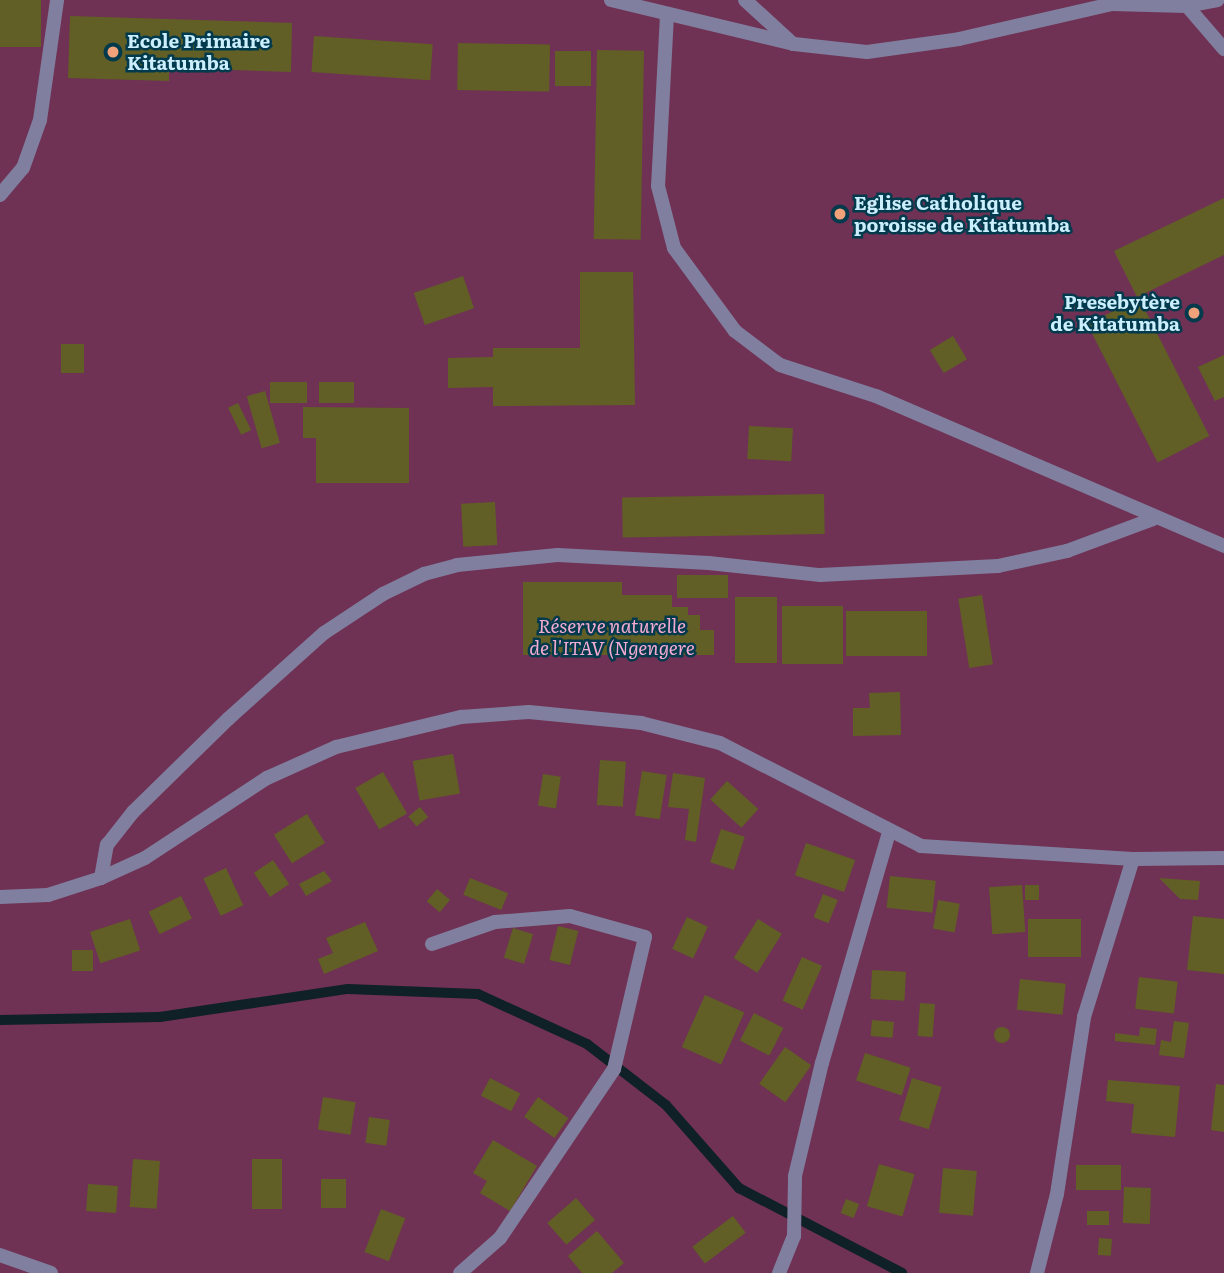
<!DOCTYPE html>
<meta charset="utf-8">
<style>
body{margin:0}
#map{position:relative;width:1224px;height:1273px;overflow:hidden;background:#023a4d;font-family:Literata,serif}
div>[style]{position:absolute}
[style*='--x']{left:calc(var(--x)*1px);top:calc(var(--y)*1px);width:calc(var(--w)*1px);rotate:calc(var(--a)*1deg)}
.green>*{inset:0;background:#6f3254;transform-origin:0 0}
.stream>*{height:10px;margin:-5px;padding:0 5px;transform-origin:5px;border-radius:5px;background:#0f2027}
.building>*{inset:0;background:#615f25;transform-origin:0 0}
.round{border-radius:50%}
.minor>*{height:14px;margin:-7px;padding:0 7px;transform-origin:7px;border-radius:7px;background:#817f9f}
.dots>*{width:19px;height:19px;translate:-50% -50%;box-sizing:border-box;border:4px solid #023a4d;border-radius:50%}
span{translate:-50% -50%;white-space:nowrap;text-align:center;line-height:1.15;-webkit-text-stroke:5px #023a4d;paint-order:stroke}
.poi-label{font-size:19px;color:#cceffe;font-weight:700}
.left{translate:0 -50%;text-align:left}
.right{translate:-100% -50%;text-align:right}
.park-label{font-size:19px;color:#f4abd1;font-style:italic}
</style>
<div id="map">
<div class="green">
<div style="left:0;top:0;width:1224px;height:1273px"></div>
</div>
<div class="stream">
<div style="--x:0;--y:1020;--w:160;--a:-1.1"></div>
<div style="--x:160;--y:1017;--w:190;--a:-8.5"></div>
<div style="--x:348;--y:989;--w:130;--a:2.2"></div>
<div style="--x:478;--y:994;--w:120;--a:24.6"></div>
<div style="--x:587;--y:1044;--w:100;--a:37.7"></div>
<div style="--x:666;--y:1105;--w:111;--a:48.7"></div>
<div style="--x:739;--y:1188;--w:184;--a:27.5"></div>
</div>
<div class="building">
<div style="left:0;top:0;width:41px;height:47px"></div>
<div style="clip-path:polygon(70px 16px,292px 23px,291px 72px,169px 68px,169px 81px,68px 78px)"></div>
<div style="left:314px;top:36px;width:119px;height:36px;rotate:4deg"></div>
<div style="left:458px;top:43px;width:92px;height:47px;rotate:1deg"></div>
<div style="left:597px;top:50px;width:47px;height:189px;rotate:1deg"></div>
<div style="left:555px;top:51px;width:36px;height:35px"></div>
<div style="clip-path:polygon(1224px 198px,1224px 255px,1137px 297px,1114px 251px)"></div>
<div style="clip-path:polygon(580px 272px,633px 272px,635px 405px,493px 406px,493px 387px,448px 388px,448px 358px,493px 357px,493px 348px,580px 348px)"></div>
<div style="left:463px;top:276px;width:34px;height:52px;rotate:71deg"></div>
<div style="left:1139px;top:298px;width:155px;height:58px;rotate:63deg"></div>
<div style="left:953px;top:336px;width:27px;height:27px;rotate:59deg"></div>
<div style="left:61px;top:344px;width:23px;height:29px"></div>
<div style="clip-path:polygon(1224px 355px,1224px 397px,1215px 401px,1198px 367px)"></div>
<div style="left:270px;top:382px;width:37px;height:21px"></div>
<div style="left:319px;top:382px;width:35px;height:21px"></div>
<div style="left:265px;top:391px;width:54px;height:19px;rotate:74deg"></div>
<div style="left:238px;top:403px;width:30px;height:11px;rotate:64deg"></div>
<div style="clip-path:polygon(303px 407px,409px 408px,409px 483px,316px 483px,316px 438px,303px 438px)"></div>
<div style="left:749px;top:426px;width:44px;height:33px;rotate:3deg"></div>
<div style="left:824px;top:494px;width:40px;height:202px;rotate:89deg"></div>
<div style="left:495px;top:502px;width:43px;height:34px;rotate:87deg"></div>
<div style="left:677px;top:575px;width:51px;height:23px"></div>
<div style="clip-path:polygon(523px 582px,622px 582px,622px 595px,672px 595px,672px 607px,688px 607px,688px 615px,700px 615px,700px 630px,714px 630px,714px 655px,523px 655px)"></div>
<div style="left:982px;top:595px;width:70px;height:24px;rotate:81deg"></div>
<div style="left:735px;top:597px;width:42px;height:66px"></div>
<div style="left:782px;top:606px;width:61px;height:58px"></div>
<div style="left:846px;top:611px;width:81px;height:45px"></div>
<div style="clip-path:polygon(900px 692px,901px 735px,853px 736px,853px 708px,870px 708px,869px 693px)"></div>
<div style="left:453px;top:754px;width:40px;height:41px;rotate:80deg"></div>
<div style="left:600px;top:760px;width:26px;height:45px;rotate:4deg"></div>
<div style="left:642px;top:771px;width:25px;height:45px;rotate:9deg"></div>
<div style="left:383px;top:772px;width:48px;height:32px;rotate:60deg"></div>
<div style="clip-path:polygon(673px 773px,705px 778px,696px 842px,685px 840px,689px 809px,668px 807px)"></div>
<div style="left:543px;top:774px;width:18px;height:32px;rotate:9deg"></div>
<div style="left:727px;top:781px;width:42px;height:25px;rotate:42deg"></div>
<div style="left:420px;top:807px;width:13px;height:15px;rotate:51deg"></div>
<div style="left:307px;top:814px;width:34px;height:39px;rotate:58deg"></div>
<div style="left:721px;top:829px;width:25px;height:35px;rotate:18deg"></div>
<div style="left:806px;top:843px;width:52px;height:34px;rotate:19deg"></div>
<div style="left:273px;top:860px;width:29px;height:23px;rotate:56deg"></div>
<div style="left:226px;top:868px;width:41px;height:25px;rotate:65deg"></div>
<div style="clip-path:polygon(324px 871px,332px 881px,306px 896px,299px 884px)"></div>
<div style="left:890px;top:876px;width:46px;height:32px;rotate:6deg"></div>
<div style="left:470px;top:878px;width:41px;height:18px;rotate:22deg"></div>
<div style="clip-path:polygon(1159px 878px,1200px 881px,1198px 900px,1180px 899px)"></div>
<div style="left:1022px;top:885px;width:47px;height:33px;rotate:86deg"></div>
<div style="left:1025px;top:885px;width:14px;height:15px"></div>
<div style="left:437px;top:889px;width:17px;height:16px;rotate:40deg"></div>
<div style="left:823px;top:894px;width:16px;height:25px;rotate:22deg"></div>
<div style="left:181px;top:896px;width:25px;height:36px;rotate:64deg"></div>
<div style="left:938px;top:900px;width:22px;height:29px;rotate:10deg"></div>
<div style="clip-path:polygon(1193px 916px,1224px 919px,1224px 974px,1187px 970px)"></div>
<div style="left:687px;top:917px;width:23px;height:35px;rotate:25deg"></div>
<div style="left:130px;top:919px;width:33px;height:42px;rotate:72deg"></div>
<div style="left:758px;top:919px;width:28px;height:46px;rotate:32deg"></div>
<div style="left:1028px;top:919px;width:53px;height:38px"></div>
<div style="clip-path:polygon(365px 922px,378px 951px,324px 974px,318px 959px,333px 953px,326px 938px)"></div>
<div style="left:558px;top:926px;width:21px;height:35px;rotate:14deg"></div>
<div style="left:513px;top:928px;width:21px;height:31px;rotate:17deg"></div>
<div style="left:72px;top:950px;width:21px;height:21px"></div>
<div style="left:802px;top:957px;width:22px;height:48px;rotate:24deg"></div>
<div style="left:872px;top:970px;width:34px;height:29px;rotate:3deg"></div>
<div style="left:1139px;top:977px;width:39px;height:32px;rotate:7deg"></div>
<div style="left:1020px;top:979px;width:46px;height:31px;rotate:6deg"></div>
<div style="left:705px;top:995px;width:43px;height:57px;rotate:24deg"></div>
<div style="left:920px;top:1003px;width:15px;height:33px;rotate:4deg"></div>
<div style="left:754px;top:1013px;width:33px;height:31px;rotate:27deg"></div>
<div style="left:872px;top:1020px;width:22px;height:16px;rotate:5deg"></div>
<div style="clip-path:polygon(1174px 1021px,1189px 1023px,1184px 1058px,1159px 1055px,1161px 1040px,1171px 1042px)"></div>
<div class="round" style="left:994px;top:1027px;width:16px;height:16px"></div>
<div style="clip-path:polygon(1140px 1027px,1157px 1029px,1155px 1045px,1115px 1041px,1115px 1033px,1139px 1036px)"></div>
<div style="left:785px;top:1047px;width:32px;height:45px;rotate:35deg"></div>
<div style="left:865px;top:1053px;width:48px;height:29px;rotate:18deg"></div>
<div style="left:490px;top:1078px;width:34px;height:20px;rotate:27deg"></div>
<div style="left:912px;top:1078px;width:31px;height:44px;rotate:17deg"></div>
<div style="clip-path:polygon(1108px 1080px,1180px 1086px,1175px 1137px,1131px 1133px,1134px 1104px,1106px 1101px)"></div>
<div style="clip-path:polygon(1216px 1084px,1224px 1085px,1224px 1132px,1211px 1130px)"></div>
<div style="left:323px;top:1097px;width:33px;height:33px;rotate:9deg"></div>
<div style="left:538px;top:1097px;width:37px;height:24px;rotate:35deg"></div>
<div style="left:369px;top:1117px;width:21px;height:26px;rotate:8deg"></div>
<div style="clip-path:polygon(493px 1140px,537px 1166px,510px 1211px,480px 1193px,487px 1181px,473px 1173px)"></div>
<div style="left:133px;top:1159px;width:27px;height:48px;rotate:4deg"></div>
<div style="left:252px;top:1159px;width:30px;height:50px"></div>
<div style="left:879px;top:1164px;width:37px;height:44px;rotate:16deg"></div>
<div style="left:1076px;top:1165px;width:45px;height:25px"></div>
<div style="left:943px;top:1168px;width:34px;height:45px;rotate:5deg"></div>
<div style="left:321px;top:1179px;width:25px;height:29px"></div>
<div style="left:88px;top:1184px;width:30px;height:27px;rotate:4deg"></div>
<div style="left:1124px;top:1187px;width:27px;height:36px;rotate:2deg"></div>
<div style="left:576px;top:1198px;width:29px;height:38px;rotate:49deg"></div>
<div style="left:846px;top:1199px;width:14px;height:15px;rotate:21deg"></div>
<div style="left:381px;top:1209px;width:26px;height:46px;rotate:21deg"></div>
<div style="left:1087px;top:1211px;width:22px;height:14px"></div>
<div style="left:733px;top:1216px;width:21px;height:51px;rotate:53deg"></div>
<div style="clip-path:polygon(597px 1231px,624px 1263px,612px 1273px,582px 1273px,568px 1256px)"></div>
<div style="left:1099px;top:1238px;width:13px;height:17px;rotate:4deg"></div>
</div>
<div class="minor">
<div style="--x:611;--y:0;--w:188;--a:13.5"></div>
<div style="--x:794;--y:44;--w:73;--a:6.3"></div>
<div style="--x:867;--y:52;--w:93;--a:-8"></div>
<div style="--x:959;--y:39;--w:157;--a:-12.9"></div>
<div style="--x:1112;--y:4;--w:75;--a:1.5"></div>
<div style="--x:1187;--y:6;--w:31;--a:-11"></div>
<div style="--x:745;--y:0;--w:65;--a:42.5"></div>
<div style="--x:1187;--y:6;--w:57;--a:49.3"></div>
<div style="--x:667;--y:15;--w:171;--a:93"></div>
<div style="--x:658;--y:186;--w:64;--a:75.5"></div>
<div style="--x:674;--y:248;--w:103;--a:53.7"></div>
<div style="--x:735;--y:331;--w:56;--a:37.1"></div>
<div style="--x:780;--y:365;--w:101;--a:17.9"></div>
<div style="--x:876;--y:396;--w:379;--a:23.3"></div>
<div style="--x:0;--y:195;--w:35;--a:-50"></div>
<div style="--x:23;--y:168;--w:51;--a:-70.5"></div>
<div style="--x:40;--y:120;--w:121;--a:-81.9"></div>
<div style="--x:101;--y:878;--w:34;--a:-80"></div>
<div style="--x:107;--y:845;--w:42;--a:-51.8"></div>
<div style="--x:133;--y:812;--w:133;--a:-44.4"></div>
<div style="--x:228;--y:719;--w:129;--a:-41.9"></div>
<div style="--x:324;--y:633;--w:71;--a:-33.5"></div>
<div style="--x:383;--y:594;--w:46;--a:-26"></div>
<div style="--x:424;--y:574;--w:34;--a:-15"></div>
<div style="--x:457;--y:565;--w:101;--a:-5.7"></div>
<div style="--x:558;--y:555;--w:151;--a:3"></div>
<div style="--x:709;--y:563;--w:112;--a:6.2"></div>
<div style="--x:820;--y:575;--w:178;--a:-2.9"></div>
<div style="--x:998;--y:566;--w:71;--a:-12.3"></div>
<div style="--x:1067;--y:551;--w:92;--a:-20.4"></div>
<div style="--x:0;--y:897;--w:48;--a:-2.4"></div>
<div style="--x:48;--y:895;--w:56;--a:-17.8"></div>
<div style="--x:101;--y:878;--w:48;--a:-24.4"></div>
<div style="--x:145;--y:858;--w:146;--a:-33.3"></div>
<div style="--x:267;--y:778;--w:76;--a:-24.2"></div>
<div style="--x:336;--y:747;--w:129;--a:-13.5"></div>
<div style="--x:461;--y:717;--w:68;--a:-4.2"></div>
<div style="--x:529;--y:712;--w:113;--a:5.6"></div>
<div style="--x:641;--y:723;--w:81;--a:14.2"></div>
<div style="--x:720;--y:743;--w:226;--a:27.1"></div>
<div style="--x:921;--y:846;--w:212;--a:3.5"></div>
<div style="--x:1133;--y:859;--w:91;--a:-0.6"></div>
<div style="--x:432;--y:944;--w:67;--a:-19.2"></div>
<div style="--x:495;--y:922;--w:75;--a:-4.6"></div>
<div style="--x:570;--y:916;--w:78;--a:15.6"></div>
<div style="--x:645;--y:937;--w:136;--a:103.2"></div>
<div style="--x:614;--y:1069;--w:204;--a:124"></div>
<div style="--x:500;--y:1238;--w:53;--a:138.8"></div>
<div style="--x:0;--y:1255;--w:54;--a:19.4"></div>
<div style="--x:779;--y:1273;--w:40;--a:-68"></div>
<div style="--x:794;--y:1236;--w:60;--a:-89"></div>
<div style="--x:795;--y:1176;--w:116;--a:-76.6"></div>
<div style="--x:822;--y:1063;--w:240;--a:-73.8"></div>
<div style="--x:1037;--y:1273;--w:81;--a:-75.8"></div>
<div style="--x:1057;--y:1194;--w:179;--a:-81.3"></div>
<div style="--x:1084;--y:1017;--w:165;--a:-72.8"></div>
</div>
<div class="dots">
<div style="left:113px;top:52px;background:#f0a27a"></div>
<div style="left:840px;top:214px;background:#f0a27a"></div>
<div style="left:1194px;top:313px;background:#f0a27a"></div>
</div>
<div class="poi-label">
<span class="left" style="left:127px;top:52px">Ecole Primaire<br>Kitatumba</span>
<span class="left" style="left:854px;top:214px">Eglise Catholique<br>poroisse de Kitatumba</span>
<span class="right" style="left:1180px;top:313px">Presebytère<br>de Kitatumba</span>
</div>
<div class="park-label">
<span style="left:612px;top:637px">Réserve naturelle<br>de l'ITAV (Ngengere</span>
</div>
</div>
